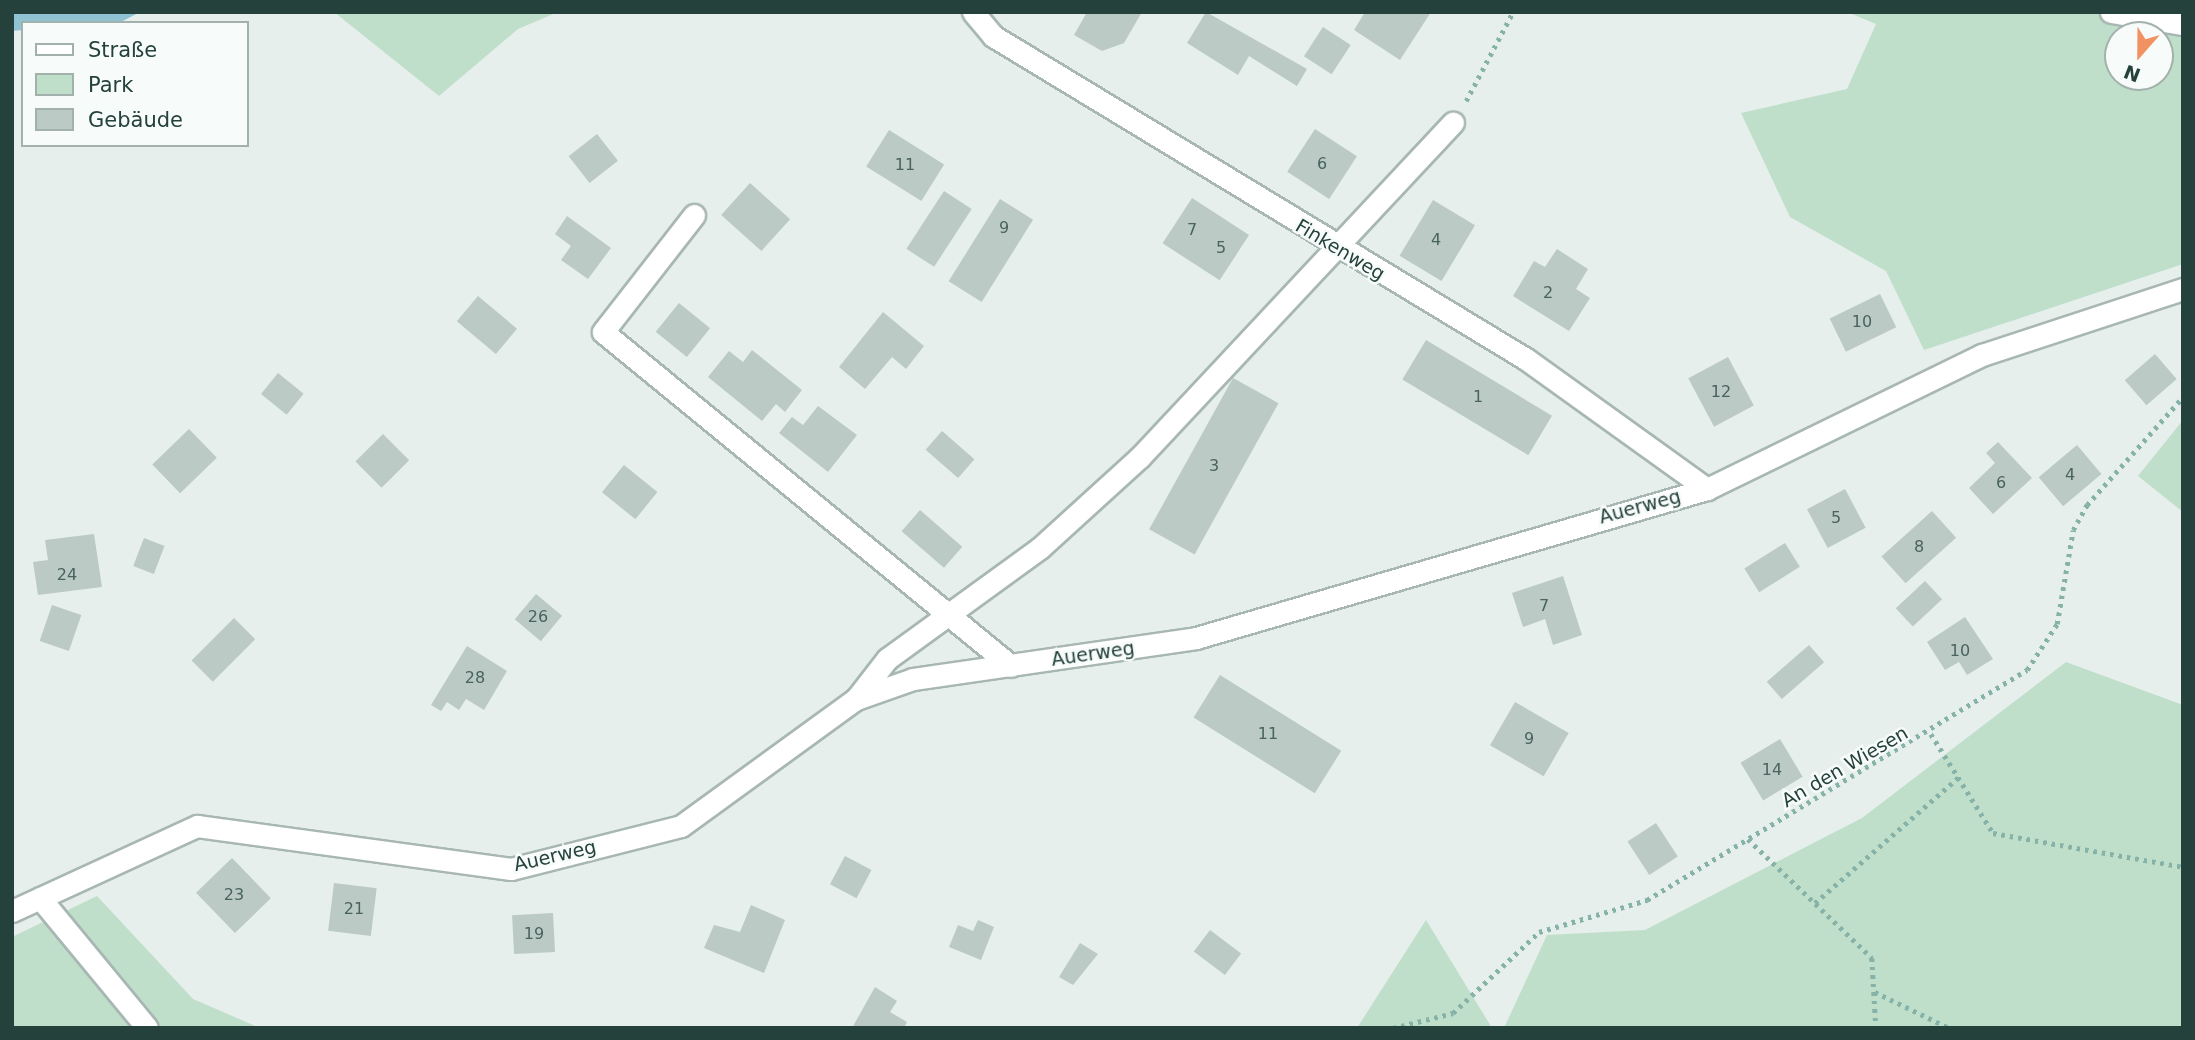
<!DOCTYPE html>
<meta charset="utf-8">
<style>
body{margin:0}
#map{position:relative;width:2195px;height:1040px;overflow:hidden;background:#e6efeb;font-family:"DejaVu Sans",sans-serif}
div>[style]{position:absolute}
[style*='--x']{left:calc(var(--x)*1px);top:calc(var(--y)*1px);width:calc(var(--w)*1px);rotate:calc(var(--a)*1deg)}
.green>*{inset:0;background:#bfdfcb}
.water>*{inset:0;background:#8fc2d3}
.building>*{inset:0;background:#bbcac5;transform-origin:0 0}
.path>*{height:4.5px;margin-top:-2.25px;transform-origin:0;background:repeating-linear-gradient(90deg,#86b2a8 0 3.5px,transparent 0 8.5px)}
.roads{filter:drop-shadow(2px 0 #a8b7b3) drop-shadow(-2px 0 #a8b7b3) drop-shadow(0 2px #a8b7b3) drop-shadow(0 -2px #a8b7b3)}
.minor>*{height:21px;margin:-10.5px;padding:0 10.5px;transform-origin:10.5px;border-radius:10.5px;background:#fff}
span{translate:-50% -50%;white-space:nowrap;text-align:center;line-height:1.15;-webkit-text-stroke:5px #f7fbf9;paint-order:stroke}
.number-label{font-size:16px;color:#4a635e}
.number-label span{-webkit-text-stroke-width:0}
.street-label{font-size:19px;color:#24413c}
.frame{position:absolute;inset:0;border:14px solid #24413c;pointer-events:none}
.legend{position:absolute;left:21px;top:21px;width:228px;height:126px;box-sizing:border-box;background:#f7fbf9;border:2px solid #a3b1ad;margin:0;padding:9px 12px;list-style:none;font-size:21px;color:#24413c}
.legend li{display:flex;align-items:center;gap:14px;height:35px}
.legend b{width:35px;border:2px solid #a3b1ad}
.north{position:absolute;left:2104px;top:21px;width:70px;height:70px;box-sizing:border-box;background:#f7fbf9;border:2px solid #a3b1ad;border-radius:50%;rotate:201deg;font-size:19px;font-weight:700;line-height:28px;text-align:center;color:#24413c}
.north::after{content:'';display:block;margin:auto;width:24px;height:32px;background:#f29161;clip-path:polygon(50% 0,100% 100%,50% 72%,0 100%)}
</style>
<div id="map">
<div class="green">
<div style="clip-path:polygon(334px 12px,558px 12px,518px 29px,439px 96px)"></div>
<div style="clip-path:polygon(evenodd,1847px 12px,2183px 12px,2183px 264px,1924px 350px,1886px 271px,1790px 217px,1741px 113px,1847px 89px,1876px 24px,1847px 12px,2118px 35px,2160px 35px,2160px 77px,2118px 77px,2118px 35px)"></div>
<div style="clip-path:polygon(2183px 420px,2183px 512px,2138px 476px)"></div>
<div style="clip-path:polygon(2066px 662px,2183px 705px,2183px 1028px,1504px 1028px,1547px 935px,1645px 930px,1862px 818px)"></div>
<div style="clip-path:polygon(97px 896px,193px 999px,260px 1028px,12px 1028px,12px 937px)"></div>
<div style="clip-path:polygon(1426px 920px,1492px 1028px,1357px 1028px)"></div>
</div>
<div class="water">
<div style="clip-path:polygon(12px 12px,140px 12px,121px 22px,23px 23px,23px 30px,12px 31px)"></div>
</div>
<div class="building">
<div style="clip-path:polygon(1087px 12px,1142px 12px,1124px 43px,1102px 51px,1074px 35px)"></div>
<div style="clip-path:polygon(1206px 12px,1307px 69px,1297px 86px,1249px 56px,1238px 75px,1187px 43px)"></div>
<div style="clip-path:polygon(1365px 12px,1431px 12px,1400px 60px,1354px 30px)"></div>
<div style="left:1323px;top:27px;width:33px;height:35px;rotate:33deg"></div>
<div style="left:1315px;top:129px;width:50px;height:51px;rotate:33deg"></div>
<div style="left:889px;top:130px;width:65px;height:43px;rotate:32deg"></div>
<div style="left:597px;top:134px;width:34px;height:36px;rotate:52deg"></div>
<div style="left:750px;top:183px;width:54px;height:43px;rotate:42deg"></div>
<div style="left:944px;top:191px;width:33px;height:69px;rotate:33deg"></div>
<div style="left:1192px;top:198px;width:68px;height:54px;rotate:33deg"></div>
<div style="left:1000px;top:199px;width:39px;height:97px;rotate:32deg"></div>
<div style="left:1433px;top:200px;width:49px;height:65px;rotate:31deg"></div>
<div style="clip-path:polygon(567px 216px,611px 248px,588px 279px,561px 260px,571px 246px,555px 234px)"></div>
<div style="clip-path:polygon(1557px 249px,1588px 269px,1576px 289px,1590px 298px,1569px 331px,1513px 296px,1534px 261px,1545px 267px)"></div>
<div style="left:1880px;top:294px;width:37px;height:56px;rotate:64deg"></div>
<div style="left:478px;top:296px;width:51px;height:33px;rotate:40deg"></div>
<div style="left:679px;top:303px;width:40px;height:37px;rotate:39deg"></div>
<div style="clip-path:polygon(883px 312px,924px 346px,906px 369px,892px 357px,865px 389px,839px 367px)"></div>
<div style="left:1426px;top:340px;width:147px;height:46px;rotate:31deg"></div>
<div style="clip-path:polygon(752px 350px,802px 390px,785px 412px,776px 404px,762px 421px,708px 377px,729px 351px,743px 362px)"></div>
<div style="left:2155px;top:354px;width:33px;height:40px;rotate:49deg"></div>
<div style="left:1728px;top:357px;width:55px;height:45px;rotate:62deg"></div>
<div style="left:278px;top:373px;width:33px;height:27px;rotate:39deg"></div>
<div style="left:1233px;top:378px;width:52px;height:173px;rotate:29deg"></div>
<div style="clip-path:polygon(818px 406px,857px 435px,828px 472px,779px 433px,792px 417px,803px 425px)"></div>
<div style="left:189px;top:429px;width:40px;height:51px;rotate:46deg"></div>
<div style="left:942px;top:431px;width:43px;height:25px;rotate:41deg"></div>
<div style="left:383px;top:434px;width:37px;height:39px;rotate:45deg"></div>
<div style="clip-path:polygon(1998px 442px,2032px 478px,1993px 514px,1969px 488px,1995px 463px,1986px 453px)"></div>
<div style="left:2077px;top:445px;width:38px;height:50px;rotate:50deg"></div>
<div style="left:624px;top:465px;width:43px;height:35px;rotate:39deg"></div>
<div style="left:1845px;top:489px;width:44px;height:43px;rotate:62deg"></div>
<div style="left:920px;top:510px;width:56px;height:28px;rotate:41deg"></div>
<div style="left:1932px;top:511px;width:36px;height:68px;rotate:48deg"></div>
<div style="clip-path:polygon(94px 534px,102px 587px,38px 595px,33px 562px,48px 560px,45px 540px)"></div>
<div style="left:144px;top:538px;width:22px;height:30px;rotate:21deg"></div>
<div style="left:1785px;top:543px;width:28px;height:48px;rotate:58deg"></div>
<div style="clip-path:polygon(1563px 576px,1582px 635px,1553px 645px,1545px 619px,1523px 627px,1512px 593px)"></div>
<div style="left:1925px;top:581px;width:25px;height:40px;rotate:47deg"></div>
<div style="left:536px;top:594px;width:34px;height:33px;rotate:40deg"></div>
<div style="left:52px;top:605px;width:31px;height:38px;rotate:19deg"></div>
<div style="clip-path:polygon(1965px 617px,1993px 659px,1967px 675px,1959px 662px,1945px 670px,1927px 642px)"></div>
<div style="left:234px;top:618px;width:30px;height:60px;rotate:45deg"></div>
<div style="left:1809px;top:645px;width:23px;height:56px;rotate:49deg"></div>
<div style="clip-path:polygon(467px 646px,507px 671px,484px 710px,466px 699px,459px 710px,447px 702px,441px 711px,431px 705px)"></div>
<div style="left:1220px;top:675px;width:143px;height:50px;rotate:32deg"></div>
<div style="left:1515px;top:702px;width:62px;height:50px;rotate:30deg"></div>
<div style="left:1780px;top:739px;width:44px;height:46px;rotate:59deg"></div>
<div style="left:1656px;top:823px;width:40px;height:34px;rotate:57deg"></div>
<div style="left:845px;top:856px;width:30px;height:32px;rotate:28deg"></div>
<div style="left:232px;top:858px;width:56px;height:50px;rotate:46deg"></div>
<div style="left:334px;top:883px;width:43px;height:48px;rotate:7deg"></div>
<div style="clip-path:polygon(751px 905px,785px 920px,764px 973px,704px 948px,714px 925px,740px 932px)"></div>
<div style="left:553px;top:913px;width:39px;height:41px;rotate:87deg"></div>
<div style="clip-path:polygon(978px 920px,994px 927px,981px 960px,949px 947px,958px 925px,973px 931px)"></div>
<div style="left:1210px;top:930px;width:39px;height:27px;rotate:37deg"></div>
<div style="clip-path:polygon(1080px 943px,1098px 954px,1073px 985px,1059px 977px)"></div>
<div style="clip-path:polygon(875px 987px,897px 1001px,890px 1012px,907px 1022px,904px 1028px,852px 1028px)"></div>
</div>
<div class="path">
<div style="--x:1466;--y:101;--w:101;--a:-62.2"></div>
<div style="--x:1931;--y:734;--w:117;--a:57.9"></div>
<div style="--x:1993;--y:833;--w:193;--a:10.1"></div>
<div style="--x:1748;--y:839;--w:172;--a:43.8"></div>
<div style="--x:1872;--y:958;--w:70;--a:86.7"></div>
<div style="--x:1815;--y:903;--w:191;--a:-41.2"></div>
<div style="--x:1875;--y:992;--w:82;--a:25.9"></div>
<div style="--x:1393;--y:1028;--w:62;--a:-14"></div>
<div style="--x:1453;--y:1013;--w:118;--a:-43.3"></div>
<div style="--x:1539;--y:932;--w:113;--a:-16.5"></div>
<div style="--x:1647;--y:900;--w:444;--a:-31.2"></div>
<div style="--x:2027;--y:670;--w:55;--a:-56.9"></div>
<div style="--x:2057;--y:624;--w:95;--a:-80.3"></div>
<div style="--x:2073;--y:530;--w:29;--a:-61"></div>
<div style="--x:2087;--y:505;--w:144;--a:-48.4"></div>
</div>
<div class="roads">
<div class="minor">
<div style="--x:973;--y:12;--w:31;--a:50"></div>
<div style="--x:993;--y:36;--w:623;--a:31.22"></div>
<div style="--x:1526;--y:359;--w:223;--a:35.7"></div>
<div style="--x:2111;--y:12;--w:73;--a:9.5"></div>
<div style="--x:694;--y:215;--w:148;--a:127.9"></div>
<div style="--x:603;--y:332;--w:527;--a:39.3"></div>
<div style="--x:856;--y:699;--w:51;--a:-52.2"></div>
<div style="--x:887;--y:659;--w:189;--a:-36"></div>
<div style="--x:1040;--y:548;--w:135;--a:-42.3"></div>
<div style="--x:1140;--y:457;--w:458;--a:-46.9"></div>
<div style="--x:40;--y:898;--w:168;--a:50.5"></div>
<div style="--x:12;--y:911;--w:204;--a:-24.7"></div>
<div style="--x:197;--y:826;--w:317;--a:7.8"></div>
<div style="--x:511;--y:869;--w:175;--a:-14.2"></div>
<div style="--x:681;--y:826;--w:216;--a:-36"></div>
<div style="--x:856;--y:699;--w:60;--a:-19.3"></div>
<div style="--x:913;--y:679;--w:286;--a:-8.2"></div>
<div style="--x:1196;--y:638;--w:532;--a:-16.26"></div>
<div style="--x:1707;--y:489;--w:306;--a:-26"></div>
<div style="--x:1982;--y:355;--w:212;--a:-18.2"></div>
</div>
</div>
<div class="number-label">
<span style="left:1322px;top:164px">6</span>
<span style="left:905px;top:165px">11</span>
<span style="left:1004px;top:228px">9</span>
<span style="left:1192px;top:230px">7</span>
<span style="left:1436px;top:240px">4</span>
<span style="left:1221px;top:248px">5</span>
<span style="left:1548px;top:293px">2</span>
<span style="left:1862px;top:322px">10</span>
<span style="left:1721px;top:392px">12</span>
<span style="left:1478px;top:397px">1</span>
<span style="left:1214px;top:466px">3</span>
<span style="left:2070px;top:475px">4</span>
<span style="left:2001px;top:483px">6</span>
<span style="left:1836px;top:518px">5</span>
<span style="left:1919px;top:547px">8</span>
<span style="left:67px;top:575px">24</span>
<span style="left:1544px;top:606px">7</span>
<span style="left:538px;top:617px">26</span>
<span style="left:1960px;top:651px">10</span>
<span style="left:475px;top:678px">28</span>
<span style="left:1268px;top:734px">11</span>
<span style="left:1529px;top:739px">9</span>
<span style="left:1772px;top:770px">14</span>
<span style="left:234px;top:895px">23</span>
<span style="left:354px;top:909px">21</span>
<span style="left:534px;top:934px">19</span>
</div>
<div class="street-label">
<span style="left:1340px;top:250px;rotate:31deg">Finkenweg</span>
<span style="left:1640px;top:507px;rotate:-15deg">Auerweg</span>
<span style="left:1093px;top:654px;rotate:-8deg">Auerweg</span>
<span style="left:1845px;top:767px;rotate:-30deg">An den Wiesen</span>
<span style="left:555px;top:856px;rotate:-13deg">Auerweg</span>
</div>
<div class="frame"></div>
<ul class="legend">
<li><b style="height:9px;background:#fff"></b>Straße</li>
<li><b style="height:19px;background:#bfdfcb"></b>Park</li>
<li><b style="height:19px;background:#bbcac5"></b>Gebäude</li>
</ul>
<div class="north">N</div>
</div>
